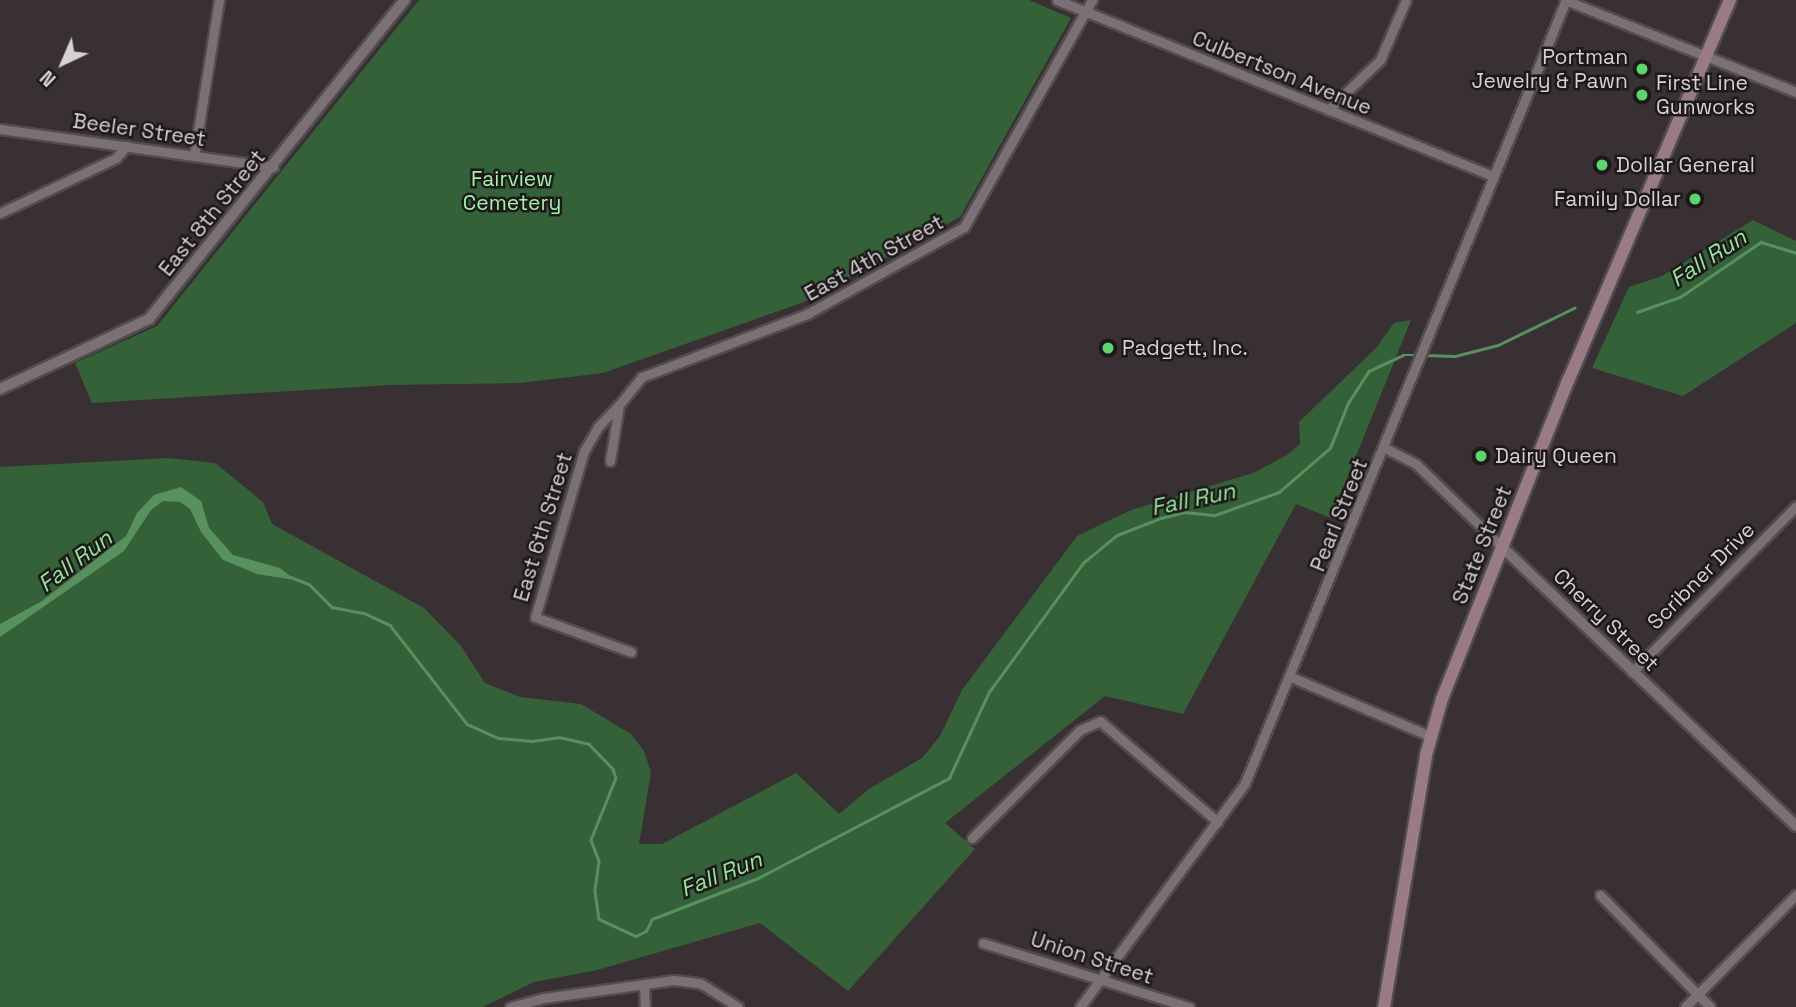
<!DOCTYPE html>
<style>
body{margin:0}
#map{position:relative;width:1796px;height:1007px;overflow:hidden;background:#383033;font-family:"Space Grotesk",sans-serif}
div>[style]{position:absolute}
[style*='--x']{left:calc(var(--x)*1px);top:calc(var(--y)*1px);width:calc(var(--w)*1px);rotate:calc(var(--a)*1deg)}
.green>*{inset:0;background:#346138}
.water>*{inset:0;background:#58915d}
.stream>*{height:2.5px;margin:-1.25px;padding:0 1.25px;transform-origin:1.25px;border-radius:1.25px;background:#58915d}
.roads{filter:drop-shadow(2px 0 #524c4e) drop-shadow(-2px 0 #524c4e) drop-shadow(0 2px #524c4e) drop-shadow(0 -2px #524c4e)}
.minor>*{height:9px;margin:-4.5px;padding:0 4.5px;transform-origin:4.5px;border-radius:4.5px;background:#7b7175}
.tertiary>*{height:10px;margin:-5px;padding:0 5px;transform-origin:5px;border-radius:5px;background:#7b7175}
.secondary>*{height:12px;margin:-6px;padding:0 6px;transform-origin:6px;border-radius:6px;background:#997a87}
.dots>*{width:19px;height:19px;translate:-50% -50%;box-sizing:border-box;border:4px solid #1d191a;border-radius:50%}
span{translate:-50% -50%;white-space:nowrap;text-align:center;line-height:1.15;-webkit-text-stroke:5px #1d191a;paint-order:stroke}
.poi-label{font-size:21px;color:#d6d1d2}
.right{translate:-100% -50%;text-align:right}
.left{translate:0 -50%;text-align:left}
.street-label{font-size:21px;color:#d6d1d2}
.park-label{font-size:21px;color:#a1f1a6}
.water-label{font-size:23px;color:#95e59b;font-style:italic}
.north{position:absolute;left:28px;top:28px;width:70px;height:70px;-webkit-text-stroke:5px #1d191a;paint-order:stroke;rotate:224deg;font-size:19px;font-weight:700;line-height:28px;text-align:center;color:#d6d1d2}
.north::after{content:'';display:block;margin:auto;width:24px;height:32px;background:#d6d1d2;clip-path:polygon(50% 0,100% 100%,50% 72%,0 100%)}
</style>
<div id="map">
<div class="green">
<i style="clip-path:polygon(419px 0,1029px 0,1071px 18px,960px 217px,804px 302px,603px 373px,520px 383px,389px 385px,92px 403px,75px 363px,157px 326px)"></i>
<i style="clip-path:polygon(1753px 220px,1796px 241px,1796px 323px,1683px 396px,1592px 368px,1629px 287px,1662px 276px)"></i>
<i style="clip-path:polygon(1411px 320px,1331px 518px,1296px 504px,1183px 714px,1105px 696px,945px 823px,975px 849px,848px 991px,760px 923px,597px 970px,534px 982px,483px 1007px,0 1007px,0 467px,168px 458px,215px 463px,263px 502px,272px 524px,424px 608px,461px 646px,485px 683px,520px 697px,581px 704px,631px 734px,644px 751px,651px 772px,639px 844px,662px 844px,796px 773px,839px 814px,869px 789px,922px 758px,940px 736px,962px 690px,1077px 536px,1131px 510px,1253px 473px,1287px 455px,1300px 444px,1299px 422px,1376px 348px,1394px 323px)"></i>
</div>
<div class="water">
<i style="clip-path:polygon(181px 487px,201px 501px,209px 528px,233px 555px,280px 568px,295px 580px,257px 574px,223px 560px,201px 532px,190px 509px,180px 502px,163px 501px,151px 510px,124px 551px,0 637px,0 624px,42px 601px,126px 536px,137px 513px,154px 495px)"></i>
</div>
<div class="stream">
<i style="--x:1637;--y:312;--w:46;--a:-19.2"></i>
<i style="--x:1680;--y:297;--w:98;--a:-34.2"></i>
<i style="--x:1761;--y:242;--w:37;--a:17"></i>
<i style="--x:1424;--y:355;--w:31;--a:2"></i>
<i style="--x:1455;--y:356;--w:44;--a:-14.3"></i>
<i style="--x:1498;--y:345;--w:85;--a:-26"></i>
<i style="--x:288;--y:576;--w:22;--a:21"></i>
<i style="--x:309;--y:584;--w:33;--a:45"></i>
<i style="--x:332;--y:607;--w:33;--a:11"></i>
<i style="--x:364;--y:613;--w:29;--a:25"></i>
<i style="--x:390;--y:625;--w:125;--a:52.1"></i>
<i style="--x:467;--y:724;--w:34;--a:24"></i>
<i style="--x:498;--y:738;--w:34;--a:5"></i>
<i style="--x:532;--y:741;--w:27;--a:-8"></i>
<i style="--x:559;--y:737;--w:31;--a:13"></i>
<i style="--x:589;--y:744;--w:35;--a:46"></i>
<i style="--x:613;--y:769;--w:9;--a:72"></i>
<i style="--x:616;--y:778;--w:67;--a:112"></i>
<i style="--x:591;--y:840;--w:22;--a:69"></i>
<i style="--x:599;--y:861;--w:30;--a:98"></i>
<i style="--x:595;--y:891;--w:28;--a:82"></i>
<i style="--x:599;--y:919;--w:41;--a:24.7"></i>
<i style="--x:636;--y:936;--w:11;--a:-27"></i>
<i style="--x:646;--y:931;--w:13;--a:-63"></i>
<i style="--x:652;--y:919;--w:114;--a:-21.1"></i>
<i style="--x:758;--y:878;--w:216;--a:-27.6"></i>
<i style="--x:949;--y:778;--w:95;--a:-65.1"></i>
<i style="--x:989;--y:692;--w:160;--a:-53.9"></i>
<i style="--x:1083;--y:563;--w:44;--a:-39.5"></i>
<i style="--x:1117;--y:535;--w:47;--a:-21.1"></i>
<i style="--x:1161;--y:518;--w:25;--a:-14"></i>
<i style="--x:1185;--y:512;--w:30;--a:6"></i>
<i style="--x:1215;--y:515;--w:68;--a:-19.8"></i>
<i style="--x:1279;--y:492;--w:67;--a:-40.8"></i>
<i style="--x:1330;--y:448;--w:48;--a:-68.2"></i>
<i style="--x:1348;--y:403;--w:38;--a:-57"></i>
<i style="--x:1369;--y:371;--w:38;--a:-25"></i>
<i style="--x:1403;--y:355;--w:14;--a:0"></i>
</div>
<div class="roads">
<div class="minor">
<i style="--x:1057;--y:0;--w:471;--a:22"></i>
<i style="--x:1565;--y:0;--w:249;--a:21.7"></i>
<i style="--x:1328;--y:110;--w:72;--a:-43.9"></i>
<i style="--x:1380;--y:60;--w:65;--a:-66.6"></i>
<i style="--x:0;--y:129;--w:276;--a:7.9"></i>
<i style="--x:194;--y:156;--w:158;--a:-80.9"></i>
<i style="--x:0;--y:213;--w:128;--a:-25.4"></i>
<i style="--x:116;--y:158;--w:16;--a:-50"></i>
<i style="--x:618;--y:406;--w:29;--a:134"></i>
<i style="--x:598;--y:427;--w:28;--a:120"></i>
<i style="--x:584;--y:451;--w:173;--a:106.4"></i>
<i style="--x:535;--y:617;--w:102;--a:20"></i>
<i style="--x:1385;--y:448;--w:35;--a:27"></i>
<i style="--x:1416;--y:464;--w:120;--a:44"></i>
<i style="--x:610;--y:461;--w:57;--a:-80.9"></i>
<i style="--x:619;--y:405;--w:36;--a:-51"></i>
<i style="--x:642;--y:377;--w:177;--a:-20.9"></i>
<i style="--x:807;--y:314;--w:179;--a:-29"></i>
<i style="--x:964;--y:227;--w:261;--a:-60.6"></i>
<i style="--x:1632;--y:672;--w:233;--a:-45.3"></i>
<i style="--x:1291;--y:677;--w:151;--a:23"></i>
<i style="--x:972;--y:838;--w:153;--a:-45"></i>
<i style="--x:1080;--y:730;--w:22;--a:-24"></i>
<i style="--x:1100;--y:721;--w:155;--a:40.6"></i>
<i style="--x:1600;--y:895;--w:157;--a:45.5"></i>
<i style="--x:983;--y:943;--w:216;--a:17.3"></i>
<i style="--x:644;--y:984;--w:23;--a:88"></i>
<i style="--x:510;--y:1007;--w:35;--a:-15"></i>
<i style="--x:544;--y:998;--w:131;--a:-7.9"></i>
<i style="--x:674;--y:980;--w:26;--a:7"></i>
<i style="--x:700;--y:983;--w:45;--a:32.3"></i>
<i style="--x:1080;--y:1007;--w:278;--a:-53.6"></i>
<i style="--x:1245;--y:783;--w:846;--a:-67.71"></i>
<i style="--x:1685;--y:1007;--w:158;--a:-45.3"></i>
</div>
<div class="tertiary">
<i style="--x:0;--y:389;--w:165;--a:-25.2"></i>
<i style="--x:149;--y:319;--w:409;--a:-51.3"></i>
<i style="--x:1502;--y:547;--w:405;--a:43.5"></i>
</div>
<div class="secondary">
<i style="--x:1384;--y:1007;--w:255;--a:-80.5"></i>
<i style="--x:1426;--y:755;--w:58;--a:-74.1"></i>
<i style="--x:1442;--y:699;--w:344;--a:-68.4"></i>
<i style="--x:1569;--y:379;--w:412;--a:-67"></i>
</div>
</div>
<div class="dots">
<i style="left:1642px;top:69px;background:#5dd56c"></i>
<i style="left:1642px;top:95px;background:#5dd56c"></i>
<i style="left:1602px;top:165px;background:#5dd56c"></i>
<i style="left:1695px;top:199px;background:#5dd56c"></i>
<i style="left:1108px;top:348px;background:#5dd56c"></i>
<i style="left:1481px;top:456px;background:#5dd56c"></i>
</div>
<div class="poi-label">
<span class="right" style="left:1628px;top:69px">Portman<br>Jewelry &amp; Pawn</span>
<span class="left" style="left:1656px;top:95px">First Line<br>Gunworks</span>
<span class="left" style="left:1616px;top:165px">Dollar General</span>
<span class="right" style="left:1681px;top:199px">Family Dollar</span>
<span class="left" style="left:1122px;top:348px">Padgett, Inc.</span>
<span class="left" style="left:1495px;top:456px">Dairy Queen</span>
</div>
<div class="street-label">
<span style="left:1282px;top:73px;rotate:22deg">Culbertson Avenue</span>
<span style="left:139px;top:130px;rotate:8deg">Beeler Street</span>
<span style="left:212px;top:213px;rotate:-51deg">East 8th Street</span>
<span style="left:874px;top:258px;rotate:-29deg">East 4th Street</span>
<span style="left:1339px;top:515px;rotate:-68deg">Pearl Street</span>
<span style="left:543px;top:527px;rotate:-73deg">East 6th Street</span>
<span style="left:1482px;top:545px;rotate:-68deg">State Street</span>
<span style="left:1701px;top:576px;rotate:-45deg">Scribner Drive</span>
<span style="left:1606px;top:620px;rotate:44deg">Cherry Street</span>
<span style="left:1092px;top:958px;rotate:18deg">Union Street</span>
</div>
<div class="park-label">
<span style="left:512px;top:191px">Fairview<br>Cemetery</span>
</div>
<div class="water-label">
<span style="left:1708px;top:258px;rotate:-33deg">Fall Run</span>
<span style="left:1193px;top:499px;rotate:-12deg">Fall Run</span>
<span style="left:75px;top:561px;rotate:-37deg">Fall Run</span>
<span style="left:721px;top:874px;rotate:-22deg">Fall Run</span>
</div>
<div class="north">N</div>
</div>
